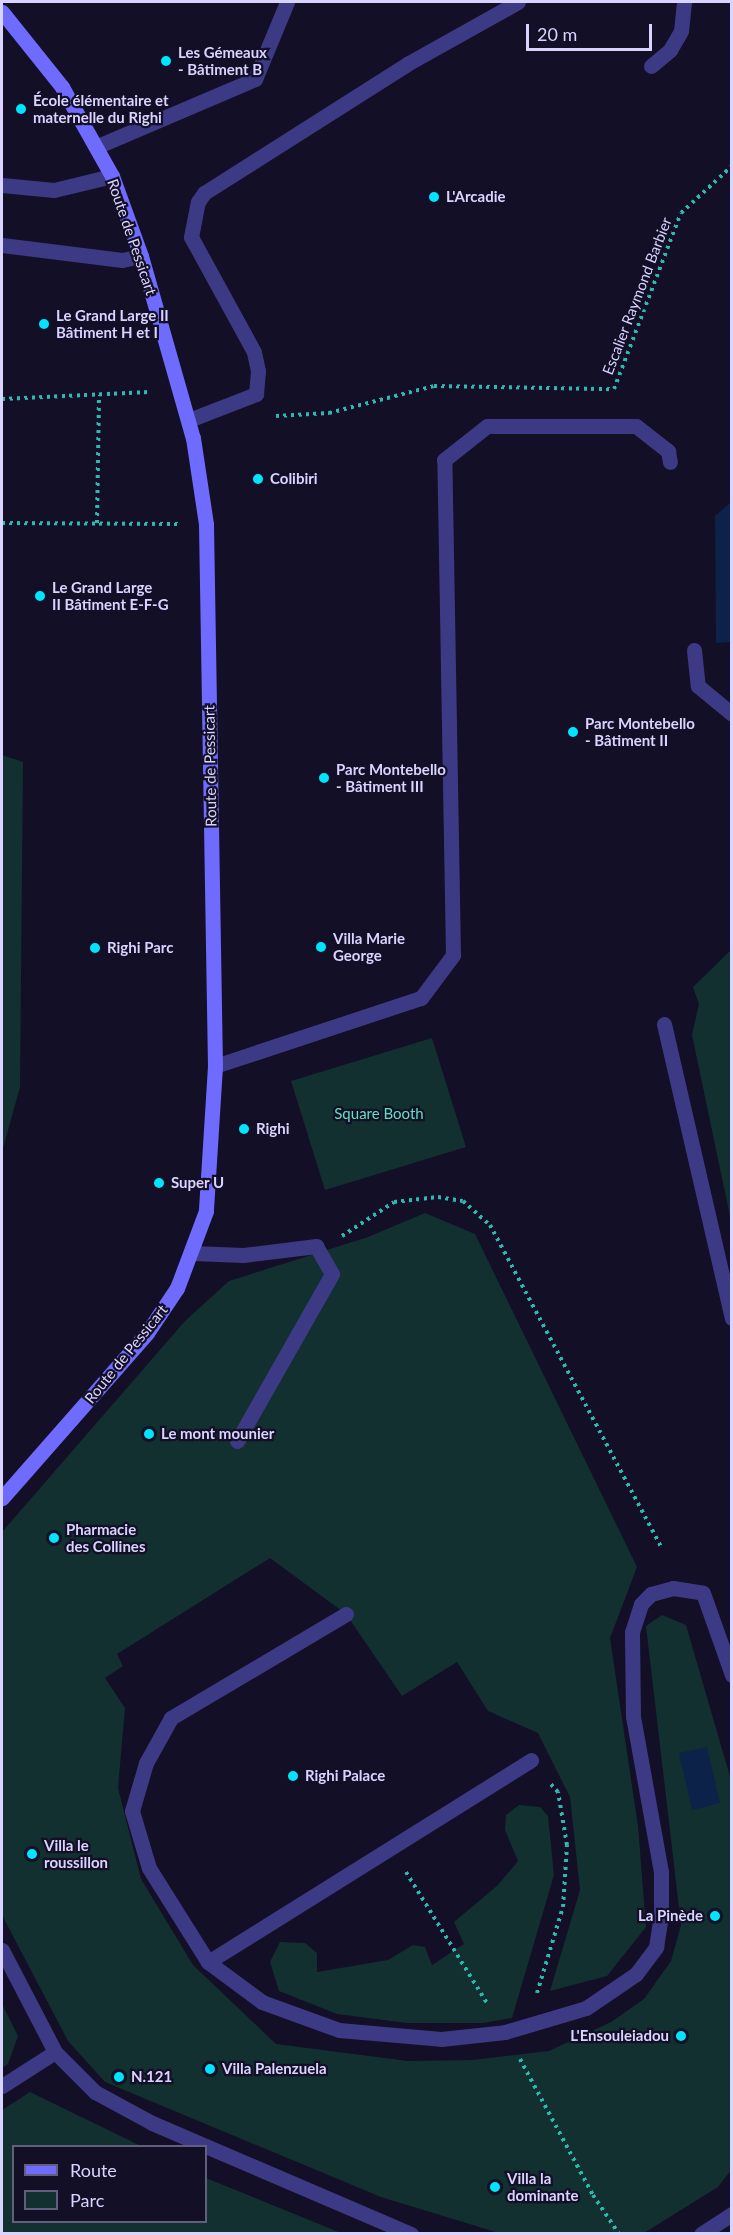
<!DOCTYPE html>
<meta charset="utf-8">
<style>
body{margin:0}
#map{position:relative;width:733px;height:2235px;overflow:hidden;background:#130f26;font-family:Lato,sans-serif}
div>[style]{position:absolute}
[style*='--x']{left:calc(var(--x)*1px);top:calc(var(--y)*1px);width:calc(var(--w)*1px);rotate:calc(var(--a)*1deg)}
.green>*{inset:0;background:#12302f}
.water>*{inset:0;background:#0c2248}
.path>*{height:4px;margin-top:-2px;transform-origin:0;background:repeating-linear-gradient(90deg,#2fb8b0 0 3px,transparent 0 7.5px)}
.lane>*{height:15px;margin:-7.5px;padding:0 7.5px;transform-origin:7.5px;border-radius:7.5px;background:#3d3a85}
.street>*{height:15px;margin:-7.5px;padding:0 7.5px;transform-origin:7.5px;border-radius:7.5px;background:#3d3a85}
.secondary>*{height:15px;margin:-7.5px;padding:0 7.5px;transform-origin:7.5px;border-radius:7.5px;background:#6f6bff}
.dots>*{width:16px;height:16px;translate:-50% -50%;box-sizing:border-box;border:3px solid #130f26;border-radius:50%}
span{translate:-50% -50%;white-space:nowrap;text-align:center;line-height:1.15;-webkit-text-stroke:4.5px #130f26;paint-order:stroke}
.poi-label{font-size:15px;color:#d9d4ff;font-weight:700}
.left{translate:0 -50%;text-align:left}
.right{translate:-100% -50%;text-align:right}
.street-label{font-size:15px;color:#d9d4ff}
.park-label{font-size:15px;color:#5fe0c0}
.frame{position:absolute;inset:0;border:3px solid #d9d4ff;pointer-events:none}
.legend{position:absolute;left:12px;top:2145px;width:195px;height:78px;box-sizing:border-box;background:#130f26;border:2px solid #625e7d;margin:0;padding:8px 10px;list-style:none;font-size:18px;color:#d9d4ff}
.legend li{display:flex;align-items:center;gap:12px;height:30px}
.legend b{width:30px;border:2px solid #625e7d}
.scale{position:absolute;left:526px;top:24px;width:126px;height:27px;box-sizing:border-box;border:3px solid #d9d4ff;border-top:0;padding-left:8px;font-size:18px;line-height:21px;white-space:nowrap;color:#d9d4ff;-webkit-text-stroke:4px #130f26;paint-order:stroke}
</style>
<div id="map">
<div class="green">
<i style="clip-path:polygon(2px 755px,23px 762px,20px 1087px,2px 1152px)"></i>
<i style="clip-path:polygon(731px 950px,731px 1221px,692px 1035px,699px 1004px,693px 987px)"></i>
<i style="clip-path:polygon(432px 1038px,466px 1147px,325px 1190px,291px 1081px)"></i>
<i style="clip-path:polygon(425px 1213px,475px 1234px,637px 1567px,610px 1638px,638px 1826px,646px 1927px,607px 1976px,550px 1991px,580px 1890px,570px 1797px,538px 1733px,488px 1711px,457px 1662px,402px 1696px,346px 1614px,270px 1558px,117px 1654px,123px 1666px,105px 1678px,125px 1708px,118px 1788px,141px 1879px,193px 1965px,276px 2044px,408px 2061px,473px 2060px,549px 2051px,611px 2022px,644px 1999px,671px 1961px,681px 1925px,646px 1626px,662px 1615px,686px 1625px,731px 1780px,731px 2170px,718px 2187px,644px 2233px,499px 2233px,381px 2197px,105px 2082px,68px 2041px,2px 1915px,2px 1532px,185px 1321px,229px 1281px,368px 1237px)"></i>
<i style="clip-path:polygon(519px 1805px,540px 1807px,548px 1816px,554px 1875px,512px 2018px,483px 2023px,407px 2023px,337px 2014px,279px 1991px,270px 1962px,280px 1942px,305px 1943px,317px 1953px,317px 1972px,388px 1960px,413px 1945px,425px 1947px,432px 1965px,464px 1944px,454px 1922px,498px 1885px,518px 1861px,505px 1830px,506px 1815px)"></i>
<i style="clip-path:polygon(2px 2004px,18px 2036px,8px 2064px,2px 2068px)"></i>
<i style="clip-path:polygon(30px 2092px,141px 2146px,14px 2146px,14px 2222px,206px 2222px,206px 2178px,341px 2233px,2px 2233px,2px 2110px)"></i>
</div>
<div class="water">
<i style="clip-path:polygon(731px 502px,731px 642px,716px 643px,715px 516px)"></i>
<i style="clip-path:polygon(707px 1747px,720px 1803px,692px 1810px,679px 1753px)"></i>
</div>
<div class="path">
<i style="--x:2;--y:399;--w:147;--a:-2.7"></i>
<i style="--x:276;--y:416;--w:53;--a:-3.2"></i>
<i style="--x:329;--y:413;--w:108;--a:-14.4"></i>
<i style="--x:434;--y:386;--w:180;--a:1"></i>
<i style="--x:614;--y:389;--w:188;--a:-69.2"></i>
<i style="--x:681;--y:213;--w:69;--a:-42.7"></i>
<i style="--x:2;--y:523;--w:176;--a:0.3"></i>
<i style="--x:97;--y:523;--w:128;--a:-89.1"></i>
<i style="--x:342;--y:1236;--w:62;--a:-33.2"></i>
<i style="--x:394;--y:1202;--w:44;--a:-6.5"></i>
<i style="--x:438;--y:1197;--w:25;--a:9"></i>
<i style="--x:463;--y:1201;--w:36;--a:42"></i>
<i style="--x:490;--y:1225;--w:366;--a:62"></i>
<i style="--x:406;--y:1872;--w:154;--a:58.3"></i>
<i style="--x:537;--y:1993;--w:90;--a:-73.2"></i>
<i style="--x:563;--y:1907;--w:62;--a:-86.3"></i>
<i style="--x:567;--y:1845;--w:54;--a:-99.6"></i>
<i style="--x:558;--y:1792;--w:12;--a:-132"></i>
<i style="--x:520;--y:2059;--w:154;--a:61.8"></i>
<i style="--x:593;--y:2195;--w:47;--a:56.3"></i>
</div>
<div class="lane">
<i style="--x:651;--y:66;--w:25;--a:-40"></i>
<i style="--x:670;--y:50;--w:22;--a:-60"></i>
<i style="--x:681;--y:31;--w:29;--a:-84"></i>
<i style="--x:98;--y:146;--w:171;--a:-23.1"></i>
<i style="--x:255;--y:79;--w:83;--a:-67.4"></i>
<i style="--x:2;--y:185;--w:52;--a:5.5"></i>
<i style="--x:54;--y:190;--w:60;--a:-13.6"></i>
<i style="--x:2;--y:245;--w:121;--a:7.1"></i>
<i style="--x:122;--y:260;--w:19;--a:-12"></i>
<i style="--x:189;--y:420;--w:72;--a:-21.2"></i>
<i style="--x:256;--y:394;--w:23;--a:-85"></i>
<i style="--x:258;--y:371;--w:19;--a:-102"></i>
<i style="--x:254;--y:352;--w:131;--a:-118.7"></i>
<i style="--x:191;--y:237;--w:36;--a:-79"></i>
<i style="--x:198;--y:202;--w:11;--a:-56"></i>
<i style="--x:204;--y:193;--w:241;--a:-32.4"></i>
<i style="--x:407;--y:64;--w:127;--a:-29.2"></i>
<i style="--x:694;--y:650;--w:36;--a:84"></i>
<i style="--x:698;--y:686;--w:44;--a:39.5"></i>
<i style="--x:664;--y:1024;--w:302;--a:77"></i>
<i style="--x:215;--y:1066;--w:217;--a:-18.3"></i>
<i style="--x:421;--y:998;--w:54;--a:-53.3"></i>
<i style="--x:453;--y:955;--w:495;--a:-91"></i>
<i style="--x:444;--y:460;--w:55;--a:-38.3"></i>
<i style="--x:487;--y:426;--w:149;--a:0"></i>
<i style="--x:636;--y:426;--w:41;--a:38"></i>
<i style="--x:668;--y:451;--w:11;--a:80"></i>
<i style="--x:346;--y:1614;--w:204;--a:149.3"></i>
<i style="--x:171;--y:1718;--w:51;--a:119.1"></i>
<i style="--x:146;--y:1763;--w:50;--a:106.3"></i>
<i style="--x:132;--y:1811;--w:59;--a:73.4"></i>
<i style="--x:149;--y:1868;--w:111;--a:57.9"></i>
<i style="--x:208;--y:1962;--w:67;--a:36.5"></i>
<i style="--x:262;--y:2002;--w:82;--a:20"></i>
<i style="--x:339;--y:2030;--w:102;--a:5"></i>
<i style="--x:441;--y:2039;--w:64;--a:-6.2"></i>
<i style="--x:505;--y:2032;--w:84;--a:-16.5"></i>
<i style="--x:586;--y:2008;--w:60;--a:-34.2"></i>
<i style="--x:636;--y:1974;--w:34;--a:-53"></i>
<i style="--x:656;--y:1947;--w:30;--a:-81"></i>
<i style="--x:661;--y:1917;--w:45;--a:-90"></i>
<i style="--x:661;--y:1872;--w:158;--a:-100.2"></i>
<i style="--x:633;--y:1716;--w:84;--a:-90.7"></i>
<i style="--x:632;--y:1632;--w:29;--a:-72"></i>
<i style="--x:641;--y:1604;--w:14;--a:-45"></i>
<i style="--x:651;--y:1594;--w:23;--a:-15"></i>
<i style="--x:673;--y:1588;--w:30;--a:9"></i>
<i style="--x:703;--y:1593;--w:87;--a:70.5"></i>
<i style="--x:208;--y:1962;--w:381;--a:-32"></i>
</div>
<div class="street">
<i style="--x:193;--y:1253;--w:50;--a:2.3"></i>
<i style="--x:243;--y:1255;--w:74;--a:-7"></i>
<i style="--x:316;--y:1246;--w:32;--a:60"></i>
<i style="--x:332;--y:1274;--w:192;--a:119.6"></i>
<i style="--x:2;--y:1950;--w:115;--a:62.5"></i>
<i style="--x:55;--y:2052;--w:57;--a:45"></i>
<i style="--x:95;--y:2092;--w:65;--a:28.5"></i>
<i style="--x:152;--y:2123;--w:282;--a:23.2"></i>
<i style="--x:2;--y:2086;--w:63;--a:-32.7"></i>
<i style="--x:701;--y:2234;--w:37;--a:-33"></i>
</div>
<div class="secondary">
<i style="--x:2;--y:12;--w:96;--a:51.3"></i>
<i style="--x:62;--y:87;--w:102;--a:60.7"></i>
<i style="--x:112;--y:176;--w:85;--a:70.1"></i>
<i style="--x:141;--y:256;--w:189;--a:74.1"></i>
<i style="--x:193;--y:438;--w:87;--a:81.4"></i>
<i style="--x:206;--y:524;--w:542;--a:89.05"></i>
<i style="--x:215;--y:1066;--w:145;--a:93.6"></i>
<i style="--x:206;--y:1211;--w:82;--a:110.6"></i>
<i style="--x:177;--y:1288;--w:54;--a:123.7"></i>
<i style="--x:147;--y:1333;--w:220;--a:131.3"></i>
</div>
<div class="dots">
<i style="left:166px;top:61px;background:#00e5ff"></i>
<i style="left:21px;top:109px;background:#00e5ff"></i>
<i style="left:434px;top:197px;background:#00e5ff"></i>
<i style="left:44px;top:324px;background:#00e5ff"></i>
<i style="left:258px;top:479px;background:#00e5ff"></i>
<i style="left:40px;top:596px;background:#00e5ff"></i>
<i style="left:573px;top:732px;background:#00e5ff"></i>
<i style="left:324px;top:778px;background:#00e5ff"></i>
<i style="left:321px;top:947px;background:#00e5ff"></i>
<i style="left:95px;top:948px;background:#00e5ff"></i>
<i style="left:244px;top:1129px;background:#00e5ff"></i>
<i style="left:159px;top:1183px;background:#00e5ff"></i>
<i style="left:149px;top:1434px;background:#00e5ff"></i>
<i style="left:54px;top:1538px;background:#00e5ff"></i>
<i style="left:293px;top:1776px;background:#00e5ff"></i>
<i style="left:32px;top:1854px;background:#00e5ff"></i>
<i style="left:715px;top:1916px;background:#00e5ff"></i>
<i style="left:681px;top:2036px;background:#00e5ff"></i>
<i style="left:210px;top:2069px;background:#00e5ff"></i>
<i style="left:119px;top:2077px;background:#00e5ff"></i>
<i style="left:495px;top:2187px;background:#00e5ff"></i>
</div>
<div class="poi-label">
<span class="left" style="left:178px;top:61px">Les Gémeaux<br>- Bâtiment B</span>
<span class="left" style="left:33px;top:109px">École élémentaire et<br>maternelle du Righi</span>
<span class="left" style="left:446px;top:197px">L'Arcadie</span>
<span class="left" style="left:56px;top:324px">Le Grand Large II<br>Bâtiment H et I</span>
<span class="left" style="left:270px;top:479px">Colibiri</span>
<span class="left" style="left:52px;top:596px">Le Grand Large<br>II Bâtiment E-F-G</span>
<span class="left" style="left:585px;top:732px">Parc Montebello<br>- Bâtiment II</span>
<span class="left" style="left:336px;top:778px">Parc Montebello<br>- Bâtiment III</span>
<span class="left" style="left:333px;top:947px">Villa Marie<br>George</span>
<span class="left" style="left:107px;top:948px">Righi Parc</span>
<span class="left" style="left:256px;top:1129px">Righi</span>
<span class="left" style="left:171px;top:1183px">Super U</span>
<span class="left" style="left:161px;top:1434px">Le mont mounier</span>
<span class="left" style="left:66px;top:1538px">Pharmacie<br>des Collines</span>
<span class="left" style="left:305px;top:1776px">Righi Palace</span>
<span class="left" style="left:44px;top:1854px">Villa le<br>roussillon</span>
<span class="right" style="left:703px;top:1916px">La Pinède</span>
<span class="right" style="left:669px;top:2036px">L'Ensouleiadou</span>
<span class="left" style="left:222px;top:2069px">Villa Palenzuela</span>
<span class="left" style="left:131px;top:2077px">N.121</span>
<span class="left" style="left:507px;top:2187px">Villa la<br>dominante</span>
</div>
<div class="street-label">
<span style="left:132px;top:237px;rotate:71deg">Route de Pessicart</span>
<span style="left:637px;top:296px;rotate:-69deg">Escalier Raymond Barbier</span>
<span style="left:210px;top:766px;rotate:-91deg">Route de Pessicart</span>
<span style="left:126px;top:1354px;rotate:-51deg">Route de Pessicart</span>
</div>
<div class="park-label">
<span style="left:379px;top:1114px">Square Booth</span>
</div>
<div class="frame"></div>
<ul class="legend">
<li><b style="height:8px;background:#6f6bff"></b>Route</li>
<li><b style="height:16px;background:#12302f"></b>Parc</li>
</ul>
<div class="scale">20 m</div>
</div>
